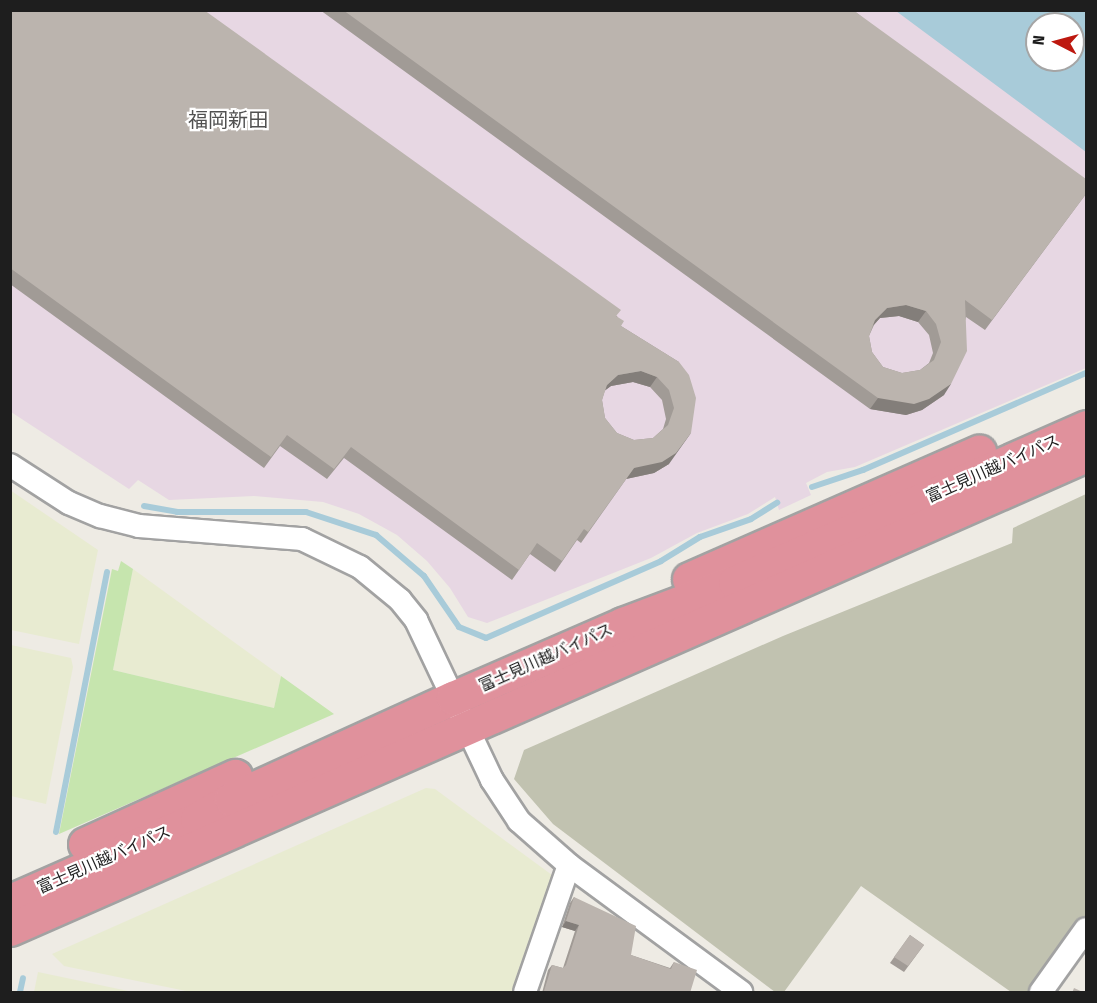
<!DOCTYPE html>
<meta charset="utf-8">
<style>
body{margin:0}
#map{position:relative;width:1097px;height:1003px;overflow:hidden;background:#eeebe4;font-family:"Fira Sans Condensed","Noto Sans JP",sans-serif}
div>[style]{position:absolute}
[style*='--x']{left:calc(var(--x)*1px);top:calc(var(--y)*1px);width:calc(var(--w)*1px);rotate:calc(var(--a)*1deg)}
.industrial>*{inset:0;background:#e7d7e3}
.construction>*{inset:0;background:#c1c2b0}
.farmland>*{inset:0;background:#e8ebd1}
.grass>*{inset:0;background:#c6e5ae}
.water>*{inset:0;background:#a8cbd9}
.stream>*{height:6px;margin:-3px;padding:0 3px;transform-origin:3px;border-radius:3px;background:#a8cbd9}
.roads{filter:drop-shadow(2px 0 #a2a2a2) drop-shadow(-2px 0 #a2a2a2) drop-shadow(0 2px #a2a2a2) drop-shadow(0 -2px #a2a2a2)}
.minor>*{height:22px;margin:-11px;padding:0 11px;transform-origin:11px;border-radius:11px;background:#fff}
.highway>*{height:33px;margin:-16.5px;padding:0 16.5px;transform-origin:16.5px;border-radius:16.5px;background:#e0919c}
.wall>*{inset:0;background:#a19b96}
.shaded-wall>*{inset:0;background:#837e7a}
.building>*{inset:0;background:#bbb4ae}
span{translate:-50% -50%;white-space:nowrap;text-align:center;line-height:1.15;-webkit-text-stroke:4.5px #fff;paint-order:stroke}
.street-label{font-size:16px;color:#1e1e1e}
.quarter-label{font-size:20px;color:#515151}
.frame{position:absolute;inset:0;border:12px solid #1e1e1e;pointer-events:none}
.north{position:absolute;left:1025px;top:12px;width:60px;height:60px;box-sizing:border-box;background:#fff;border:2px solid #a5a5a5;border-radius:50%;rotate:276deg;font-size:16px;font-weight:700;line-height:24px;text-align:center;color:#1e1e1e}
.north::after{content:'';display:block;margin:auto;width:21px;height:27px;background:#bd180f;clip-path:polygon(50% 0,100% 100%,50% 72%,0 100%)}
</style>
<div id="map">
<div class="industrial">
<i style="clip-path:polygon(evenodd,10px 11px,1086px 11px,1086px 368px,855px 467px,827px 472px,806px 483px,811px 495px,779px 510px,775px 497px,748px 514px,697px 533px,651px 558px,487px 623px,468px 617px,450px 588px,427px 561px,397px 535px,359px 514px,323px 502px,254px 496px,169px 500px,138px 480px,129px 489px,11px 412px,10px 11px,1037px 24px,1073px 24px,1073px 60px,1037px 60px,1037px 24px)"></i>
</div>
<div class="construction">
<i style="clip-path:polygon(1086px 494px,1086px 916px,1027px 992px,1011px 992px,861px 886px,784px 992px,775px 992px,553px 824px,514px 779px,524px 750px,783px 636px,1012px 543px,1013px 528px)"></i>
</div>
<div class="farmland">
<i style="clip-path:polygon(10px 490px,98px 550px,79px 644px,11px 630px)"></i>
<i style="clip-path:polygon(133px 569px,281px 676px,274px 708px,113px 670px)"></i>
<i style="clip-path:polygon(11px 645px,71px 658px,73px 667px,46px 804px,11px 796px)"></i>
<i style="clip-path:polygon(426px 788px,435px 789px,552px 875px,517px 992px,191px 992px,64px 966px,52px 954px)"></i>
<i style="clip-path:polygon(38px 972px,133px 992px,34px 992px)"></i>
</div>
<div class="grass">
<i style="clip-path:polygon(121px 561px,133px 569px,113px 670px,274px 708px,281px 676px,334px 714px,59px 834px,112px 569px,118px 571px)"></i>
</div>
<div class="water">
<i style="clip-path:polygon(evenodd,896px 11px,1086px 11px,1086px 152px,896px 11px,1037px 24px,1073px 24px,1073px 60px,1037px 60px,1037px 24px)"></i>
</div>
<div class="stream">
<i style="--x:812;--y:487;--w:54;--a:-18.4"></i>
<i style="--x:863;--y:470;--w:243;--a:-23.5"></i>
<i style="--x:144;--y:506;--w:34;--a:10"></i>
<i style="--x:177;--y:512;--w:129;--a:0"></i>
<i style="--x:306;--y:512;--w:74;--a:18.2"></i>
<i style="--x:376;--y:535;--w:63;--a:40.5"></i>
<i style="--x:424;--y:576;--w:62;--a:55.5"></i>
<i style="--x:459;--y:627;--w:29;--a:22"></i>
<i style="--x:486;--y:638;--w:191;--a:-23.7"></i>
<i style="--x:661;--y:561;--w:46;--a:-31.6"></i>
<i style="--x:700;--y:537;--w:54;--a:-19.4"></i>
<i style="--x:751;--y:519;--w:31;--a:-32"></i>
<i style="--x:56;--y:832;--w:265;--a:-78.9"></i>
<i style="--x:20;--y:992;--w:14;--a:-78"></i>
</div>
<div class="roads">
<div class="minor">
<i style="--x:10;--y:465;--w:70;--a:32.8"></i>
<i style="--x:69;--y:503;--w:34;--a:23"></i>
<i style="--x:100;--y:516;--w:40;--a:14.4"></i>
<i style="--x:139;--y:526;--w:164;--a:4.6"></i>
<i style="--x:302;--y:539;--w:64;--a:25.8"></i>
<i style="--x:360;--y:567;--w:52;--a:39.5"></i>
<i style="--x:400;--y:600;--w:26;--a:51"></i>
<i style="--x:416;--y:620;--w:177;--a:64.6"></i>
<i style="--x:492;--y:780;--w:49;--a:56.6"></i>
<i style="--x:519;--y:821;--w:67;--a:41.3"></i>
<i style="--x:569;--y:865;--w:214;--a:36.4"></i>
<i style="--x:525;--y:992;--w:134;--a:-70.9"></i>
<i style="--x:1041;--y:992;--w:77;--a:-54.5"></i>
</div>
<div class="highway">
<i style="--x:689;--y:579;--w:317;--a:-23.7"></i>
<i style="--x:85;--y:844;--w:165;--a:-24.4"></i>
<i style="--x:10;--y:901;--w:204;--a:-23.7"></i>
<i style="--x:197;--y:819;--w:39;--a:-30"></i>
<i style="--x:231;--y:799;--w:244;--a:-24.5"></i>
<i style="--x:453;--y:698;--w:185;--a:-23.5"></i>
<i style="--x:623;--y:624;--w:120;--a:-20.6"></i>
<i style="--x:735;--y:582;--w:384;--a:-23.8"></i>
<i style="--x:10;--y:929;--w:1176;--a:-23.77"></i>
</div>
</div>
<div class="wall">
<i style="clip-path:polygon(evenodd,10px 10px,617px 316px,621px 326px,679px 362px,669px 464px,654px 473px,626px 479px,581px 543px,577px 540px,555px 572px,530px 554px,512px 580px,344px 458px,327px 479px,280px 446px,264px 468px,10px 284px,10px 10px,633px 382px,650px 387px,662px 400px,666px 419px,663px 429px,653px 438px,634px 440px,617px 433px,605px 418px,602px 400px,605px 390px,611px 386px,633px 382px)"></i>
<i style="clip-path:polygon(evenodd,320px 10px,853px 10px,1086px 194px,985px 330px,966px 317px,944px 395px,922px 410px,906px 415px,870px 409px,320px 10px,899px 316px,918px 322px,929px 335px,933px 353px,929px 363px,920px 370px,902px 373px,883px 367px,872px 352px,869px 336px,874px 325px,880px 318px,899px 316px)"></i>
<i style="clip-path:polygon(574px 897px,631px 955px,670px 968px,674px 962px,690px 993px,542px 993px,548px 970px,552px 965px,563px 968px,575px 931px,562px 927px,570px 903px)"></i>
<i style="clip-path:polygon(910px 935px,924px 945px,904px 972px,890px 963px)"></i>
</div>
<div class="shaded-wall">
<i style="clip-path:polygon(906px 305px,926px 311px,918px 322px,899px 316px,880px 318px,868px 331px,875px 320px,887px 308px)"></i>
<i style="clip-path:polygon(641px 371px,657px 377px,650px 387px,633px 382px,611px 386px,599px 395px,607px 385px,618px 375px)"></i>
<i style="clip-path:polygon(951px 384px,944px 395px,922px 410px,906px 415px,870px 409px,878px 398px)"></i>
<i style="clip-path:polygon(691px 433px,669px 464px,654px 473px,626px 479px,581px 543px,634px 468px)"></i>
<i style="clip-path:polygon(566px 921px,579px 925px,575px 931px,562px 927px)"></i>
</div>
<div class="building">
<i style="clip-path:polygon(evenodd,10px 10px,204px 10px,621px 310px,616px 316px,624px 321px,621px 326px,679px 362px,689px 375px,696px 398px,691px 433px,676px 453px,662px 462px,634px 468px,588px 532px,584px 529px,562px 561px,537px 543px,519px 570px,351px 447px,334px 469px,287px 435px,271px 457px,10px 268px,10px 10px,641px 371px,657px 377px,669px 390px,674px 408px,668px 425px,653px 438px,634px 440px,617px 433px,605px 418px,602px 400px,607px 385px,618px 375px,641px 371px)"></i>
<i style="clip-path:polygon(evenodd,343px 10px,853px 10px,1086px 179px,1086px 194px,992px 320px,965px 300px,967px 351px,951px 384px,929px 399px,914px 404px,878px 398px,343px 10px,906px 305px,926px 311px,936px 324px,941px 342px,934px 360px,920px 370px,902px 373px,883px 367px,872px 352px,869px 336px,875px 320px,887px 308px,906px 305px)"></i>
<i style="clip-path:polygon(574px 897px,636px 926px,631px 955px,671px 969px,674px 962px,697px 970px,690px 993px,549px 993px,544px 991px,552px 965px,563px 968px,566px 965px,579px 925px,566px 921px)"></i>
<i style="clip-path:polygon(910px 935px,924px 945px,908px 966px,894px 957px)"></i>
<i style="clip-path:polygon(1074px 988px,1085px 993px,1072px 993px)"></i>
</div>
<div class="street-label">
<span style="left:993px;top:469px;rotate:-24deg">富士見川越バイパス</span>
<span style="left:546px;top:658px;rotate:-24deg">富士見川越バイパス</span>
<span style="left:104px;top:860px;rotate:-24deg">富士見川越バイパス</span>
</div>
<div class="quarter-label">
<span style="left:228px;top:120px">福岡新田</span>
</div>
<div class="frame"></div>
<div class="north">N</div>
</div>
